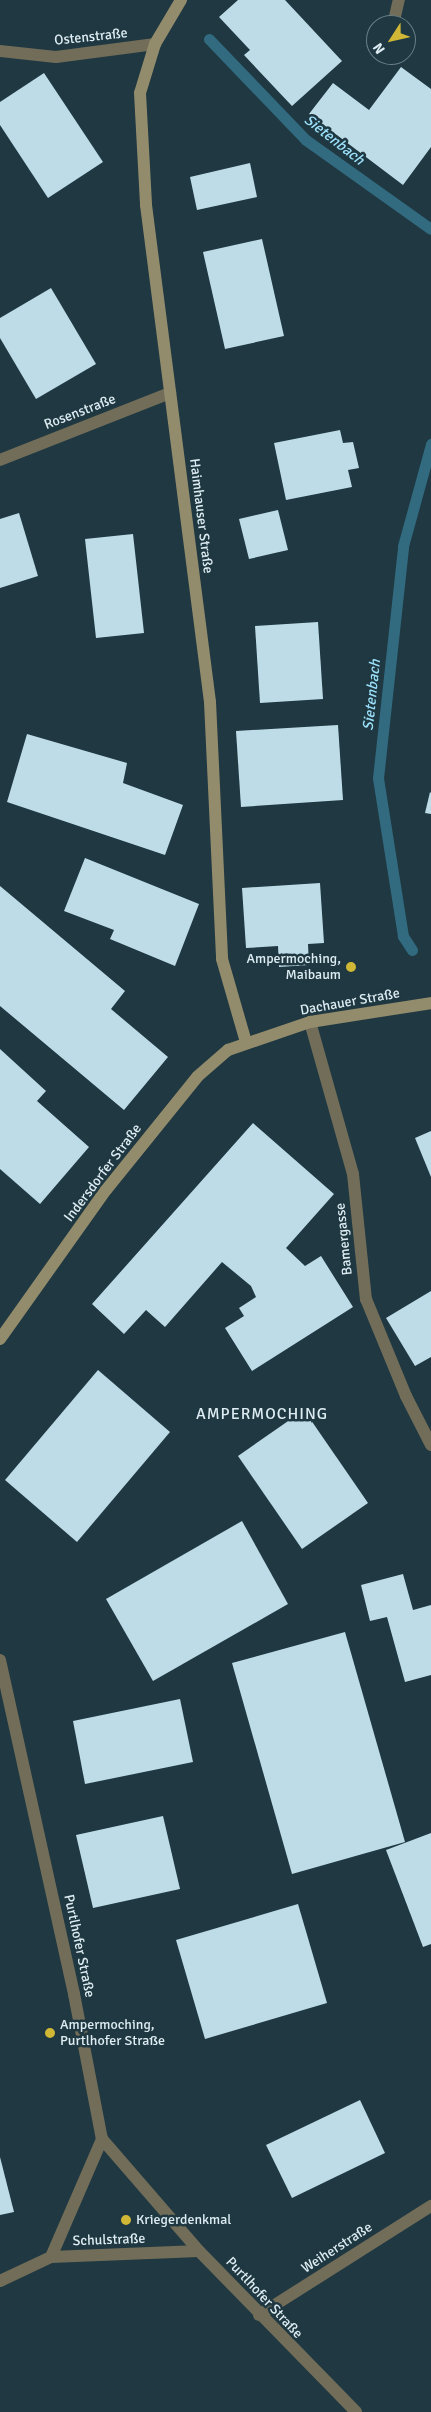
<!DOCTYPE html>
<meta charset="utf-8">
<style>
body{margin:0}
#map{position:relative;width:431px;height:2412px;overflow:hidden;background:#1f3841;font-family:Signika,sans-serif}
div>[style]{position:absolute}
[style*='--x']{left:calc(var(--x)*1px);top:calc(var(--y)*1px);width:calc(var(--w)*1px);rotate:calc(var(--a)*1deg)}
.stream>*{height:11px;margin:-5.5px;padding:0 5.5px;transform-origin:5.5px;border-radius:5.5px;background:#326b80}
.building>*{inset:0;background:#bedce8}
.lane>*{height:12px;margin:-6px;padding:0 6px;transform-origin:6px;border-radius:6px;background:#716d59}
.street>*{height:12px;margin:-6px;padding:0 6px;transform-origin:6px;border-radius:6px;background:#716d59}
.secondary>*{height:12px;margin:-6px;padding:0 6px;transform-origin:6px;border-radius:6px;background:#938c6c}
.dots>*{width:14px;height:14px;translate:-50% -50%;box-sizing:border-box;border:2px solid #1f3841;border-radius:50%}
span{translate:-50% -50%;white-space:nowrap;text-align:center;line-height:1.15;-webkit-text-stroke:5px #1f3841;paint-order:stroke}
.street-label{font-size:14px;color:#deedf3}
.poi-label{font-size:14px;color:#deedf3}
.right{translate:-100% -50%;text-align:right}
.left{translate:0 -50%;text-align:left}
.water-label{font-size:15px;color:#9bdffa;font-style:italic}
.quarter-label{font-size:16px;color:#deedf3;letter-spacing:1px}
.north{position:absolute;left:366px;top:15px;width:50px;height:50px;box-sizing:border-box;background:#1f3841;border:1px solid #6b8088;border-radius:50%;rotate:235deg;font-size:14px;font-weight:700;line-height:20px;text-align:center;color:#deedf3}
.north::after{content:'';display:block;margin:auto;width:18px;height:22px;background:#d1b736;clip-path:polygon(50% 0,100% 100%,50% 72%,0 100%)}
</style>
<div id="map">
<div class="stream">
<i style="--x:209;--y:39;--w:140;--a:46.2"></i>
<i style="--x:306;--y:140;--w:153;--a:35.5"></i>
<i style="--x:412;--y:950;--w:17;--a:-123"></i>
<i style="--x:403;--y:936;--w:160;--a:-99"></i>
<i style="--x:378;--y:778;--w:233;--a:-83.8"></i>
<i style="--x:403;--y:546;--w:106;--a:-74.6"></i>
</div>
<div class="building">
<i style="clip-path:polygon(238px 0,285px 0,342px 61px,292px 106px,244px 55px,250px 50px,219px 17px)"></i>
<i style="clip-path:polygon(401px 67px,431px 89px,431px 147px,403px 185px,309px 114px,333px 83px,369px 110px)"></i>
<i style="clip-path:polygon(44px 73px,103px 162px,48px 198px,0 125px,0 102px)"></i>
<i style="clip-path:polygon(250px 163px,257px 197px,197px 210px,190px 177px)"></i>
<i style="clip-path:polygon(262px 239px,284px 336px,225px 349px,203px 252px)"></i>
<i style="clip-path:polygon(51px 288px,96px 364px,36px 399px,0 338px,0 318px)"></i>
<i style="clip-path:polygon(340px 430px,343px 443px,353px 442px,359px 468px,348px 470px,352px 487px,286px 500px,274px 443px)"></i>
<i style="clip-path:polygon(278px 510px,288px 550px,249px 559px,239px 519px)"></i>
<i style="clip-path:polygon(19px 513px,38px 576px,0 588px,0 519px)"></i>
<i style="clip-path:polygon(133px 534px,144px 633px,96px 638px,85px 539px)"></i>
<i style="clip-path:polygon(318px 622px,323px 699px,260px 703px,255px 626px)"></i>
<i style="clip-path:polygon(338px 725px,343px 800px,241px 807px,236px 731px)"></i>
<i style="clip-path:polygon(27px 734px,127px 763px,123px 783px,183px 805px,165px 855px,7px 802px)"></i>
<i style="clip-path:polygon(430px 792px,431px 793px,431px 814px,425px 813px)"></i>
<i style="clip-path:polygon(85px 858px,199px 904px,175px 966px,110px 939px,114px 930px,64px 911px)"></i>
<i style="clip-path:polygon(320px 883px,324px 943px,308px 944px,309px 965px,279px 967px,278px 946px,246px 948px,242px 888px)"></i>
<i style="clip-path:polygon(0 886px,125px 991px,111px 1009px,168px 1057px,124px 1110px,0 1006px)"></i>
<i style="clip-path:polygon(0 1049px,46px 1091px,37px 1101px,89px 1147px,40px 1204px,0 1169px)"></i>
<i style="clip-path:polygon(253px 1123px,334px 1194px,286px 1248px,305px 1266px,321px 1256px,353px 1307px,252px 1371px,225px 1328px,244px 1316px,239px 1308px,256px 1297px,251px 1286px,222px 1262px,165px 1327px,146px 1310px,124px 1334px,92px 1304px)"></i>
<i style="clip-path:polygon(431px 1131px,431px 1177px,415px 1138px)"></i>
<i style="clip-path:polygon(431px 1291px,431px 1357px,415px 1366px,386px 1318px)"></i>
<i style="clip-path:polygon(98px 1370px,170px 1432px,77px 1542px,5px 1480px)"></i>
<i style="clip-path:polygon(304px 1410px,368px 1503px,302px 1549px,238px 1456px)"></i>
<i style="clip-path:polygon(242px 1521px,288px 1604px,153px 1681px,106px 1599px)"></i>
<i style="clip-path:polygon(403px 1574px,413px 1610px,431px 1605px,431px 1675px,405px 1682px,387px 1617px,370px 1621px,361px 1585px)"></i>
<i style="clip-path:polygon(345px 1632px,405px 1842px,292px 1874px,232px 1663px)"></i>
<i style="clip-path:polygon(180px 1699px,193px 1762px,85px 1784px,73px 1721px)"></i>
<i style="clip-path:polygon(163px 1816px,180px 1889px,93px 1908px,76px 1835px)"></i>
<i style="clip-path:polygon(431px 1833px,431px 1944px,423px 1947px,386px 1850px)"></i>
<i style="clip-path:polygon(298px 1904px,327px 2003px,205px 2039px,176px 1940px)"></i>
<i style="clip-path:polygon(360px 2100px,385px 2153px,292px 2198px,266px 2145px)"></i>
<i style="clip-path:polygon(0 2157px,14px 2212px,0 2215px)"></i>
</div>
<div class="lane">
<i style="--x:393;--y:25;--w:26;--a:-77"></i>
</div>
<div class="street">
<i style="--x:0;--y:51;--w:56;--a:6.1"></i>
<i style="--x:56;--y:57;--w:100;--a:-7.5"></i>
<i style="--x:0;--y:460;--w:183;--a:-21.5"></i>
<i style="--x:310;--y:1022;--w:158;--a:74.2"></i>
<i style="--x:353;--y:1174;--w:126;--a:84.1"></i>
<i style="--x:366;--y:1299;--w:105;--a:67.6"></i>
<i style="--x:406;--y:1396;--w:55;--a:63"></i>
<i style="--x:0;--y:1660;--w:342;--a:77.5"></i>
<i style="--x:74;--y:1994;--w:148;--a:79.1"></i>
<i style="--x:102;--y:2139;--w:148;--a:49.1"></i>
<i style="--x:199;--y:2251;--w:225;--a:45.7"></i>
<i style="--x:51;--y:2257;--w:129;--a:-66.6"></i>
<i style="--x:0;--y:2281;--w:56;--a:-25.2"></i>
<i style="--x:51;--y:2257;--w:148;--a:-2.3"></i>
<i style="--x:259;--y:2315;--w:204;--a:-32.4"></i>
</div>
<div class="secondary">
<i style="--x:181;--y:0;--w:51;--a:120.6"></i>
<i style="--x:155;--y:44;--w:51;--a:107"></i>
<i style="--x:140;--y:93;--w:112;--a:86.9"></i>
<i style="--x:146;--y:205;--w:501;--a:82.66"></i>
<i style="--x:210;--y:702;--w:257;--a:87.3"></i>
<i style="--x:222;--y:959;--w:86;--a:73.9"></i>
<i style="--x:0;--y:1339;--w:183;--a:-54.6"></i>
<i style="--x:106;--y:1190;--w:146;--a:-51.1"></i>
<i style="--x:198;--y:1076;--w:40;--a:-41"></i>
<i style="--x:228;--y:1050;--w:87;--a:-18.9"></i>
<i style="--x:310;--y:1022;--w:122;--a:-8.9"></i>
</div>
<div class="dots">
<i style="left:351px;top:967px;background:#d1b736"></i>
<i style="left:50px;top:2033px;background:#d1b736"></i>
<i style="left:126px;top:2220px;background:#d1b736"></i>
</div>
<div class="street-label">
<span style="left:91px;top:37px;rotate:-6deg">Ostenstraße</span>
<span style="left:80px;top:412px;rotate:-21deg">Rosenstraße</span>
<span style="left:201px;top:516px;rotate:83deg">Haimhauser Straße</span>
<span style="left:350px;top:1002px;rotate:-10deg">Dachauer Straße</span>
<span style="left:103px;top:1173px;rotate:-53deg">Indersdorfer Straße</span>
<span style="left:344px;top:1239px;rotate:-96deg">Bamergasse</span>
<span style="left:79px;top:1946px;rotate:78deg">Purtlhofer Straße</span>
<span style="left:109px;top:2240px;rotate:-2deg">Schulstraße</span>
<span style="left:337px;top:2248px;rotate:-33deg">Weiherstraße</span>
<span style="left:264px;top:2298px;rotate:47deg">Purtlhofer Straße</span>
</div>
<div class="poi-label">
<span class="right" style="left:341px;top:967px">Ampermoching,<br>Maibaum</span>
<span class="left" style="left:60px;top:2033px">Ampermoching,<br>Purtlhofer Straße</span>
<span class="left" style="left:136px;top:2220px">Kriegerdenkmal</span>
</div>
<div class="water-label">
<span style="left:334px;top:140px;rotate:38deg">Sietenbach</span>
<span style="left:372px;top:695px;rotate:-84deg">Sietenbach</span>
</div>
<div class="quarter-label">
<span style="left:262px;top:1414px">AMPERMOCHING</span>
</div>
<div class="north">N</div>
</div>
